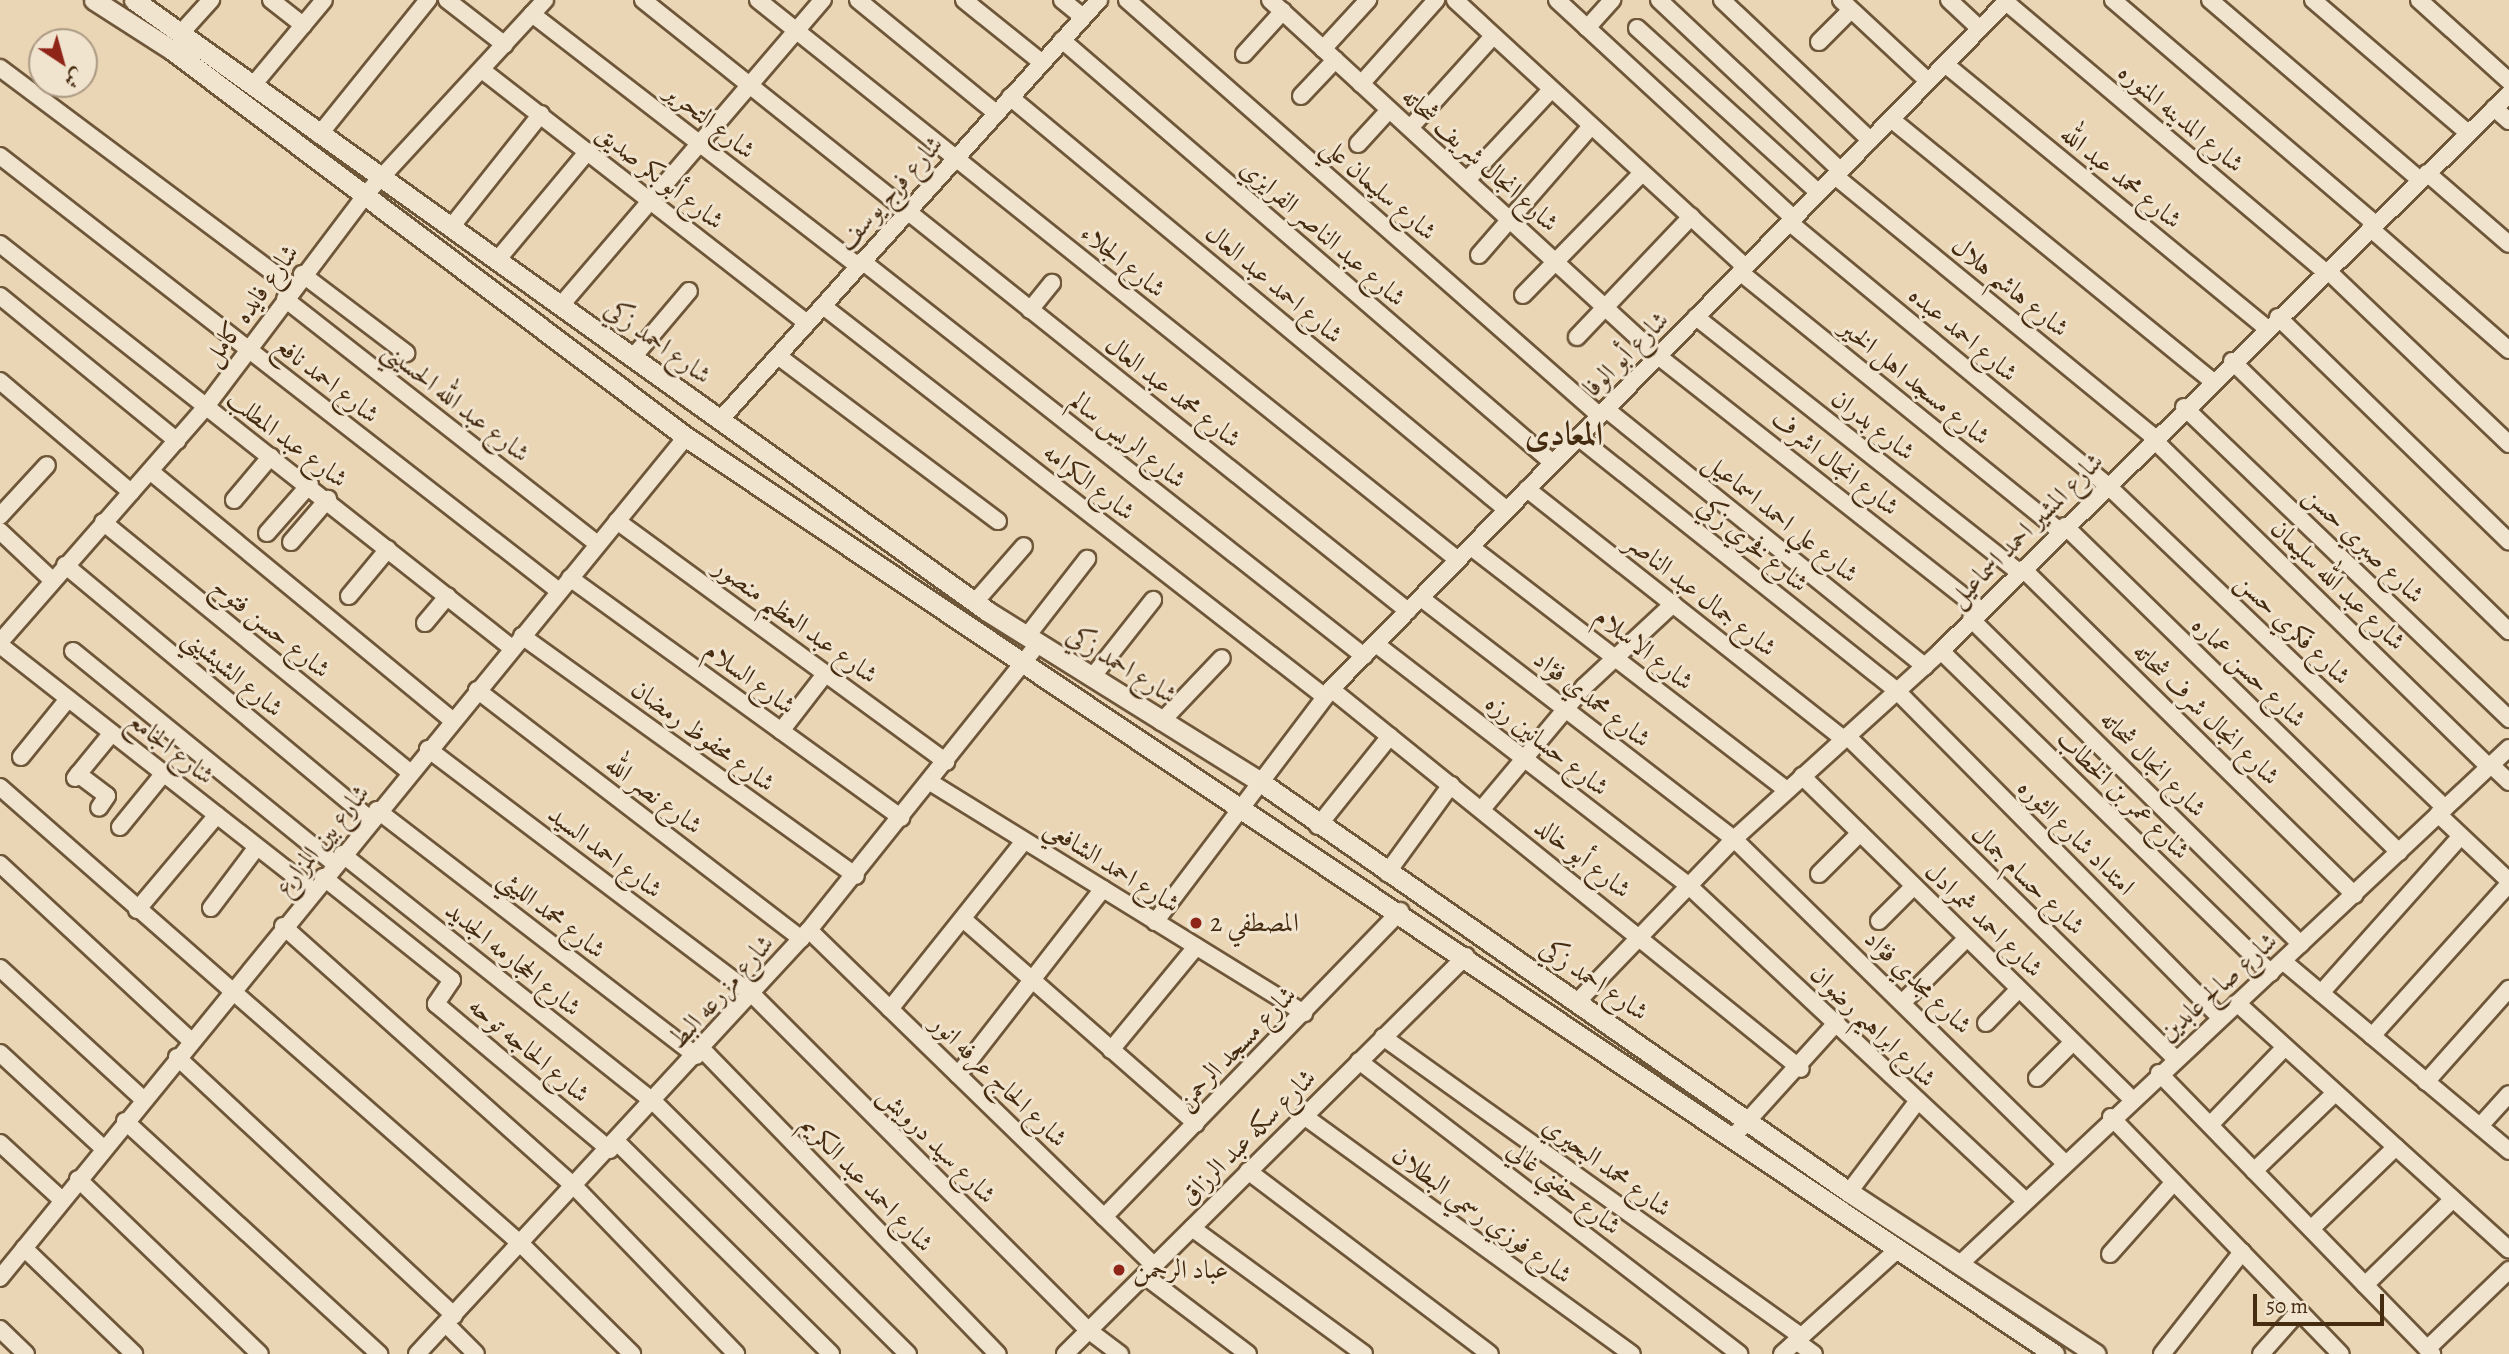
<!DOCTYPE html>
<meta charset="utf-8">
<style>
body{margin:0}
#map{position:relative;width:2509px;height:1354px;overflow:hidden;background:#ead5b5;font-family:Alegreya,Amiri,serif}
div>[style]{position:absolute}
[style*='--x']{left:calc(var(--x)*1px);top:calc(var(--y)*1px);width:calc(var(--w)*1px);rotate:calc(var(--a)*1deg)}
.roads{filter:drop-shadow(2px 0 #6e5639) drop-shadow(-2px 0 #6e5639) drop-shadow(0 2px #6e5639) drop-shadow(0 -2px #6e5639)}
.minor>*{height:16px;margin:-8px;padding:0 8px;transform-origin:8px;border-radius:8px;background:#f1e4cf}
.tertiary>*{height:19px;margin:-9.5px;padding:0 9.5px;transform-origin:9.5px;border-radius:9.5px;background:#f1e4cf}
.dots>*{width:19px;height:19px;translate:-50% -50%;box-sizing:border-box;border:4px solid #f1e4cf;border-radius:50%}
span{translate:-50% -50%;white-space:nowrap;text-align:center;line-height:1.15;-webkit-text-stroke:6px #f1e4cf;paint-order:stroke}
.street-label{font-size:26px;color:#452b10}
.poi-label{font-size:26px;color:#452b10}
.left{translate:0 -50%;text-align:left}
.district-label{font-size:33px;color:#452b10;font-weight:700}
.north{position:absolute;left:28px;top:28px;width:70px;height:70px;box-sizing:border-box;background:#f1e4cf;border:2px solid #ac9a83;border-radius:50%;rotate:144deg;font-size:19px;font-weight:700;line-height:28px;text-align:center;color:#452b10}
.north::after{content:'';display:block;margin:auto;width:24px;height:32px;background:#8f2418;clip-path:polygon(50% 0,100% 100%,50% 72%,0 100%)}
.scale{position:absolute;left:2253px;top:1294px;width:131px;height:32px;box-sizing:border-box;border:4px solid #452b10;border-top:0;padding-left:9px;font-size:21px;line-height:24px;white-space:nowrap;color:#452b10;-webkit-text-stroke:5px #f1e4cf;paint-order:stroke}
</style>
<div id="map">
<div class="roads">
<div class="minor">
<i style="--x:271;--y:0;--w:41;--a:38"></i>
<i style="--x:447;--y:0;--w:73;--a:37.8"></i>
<i style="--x:643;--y:0;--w:979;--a:38.61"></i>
<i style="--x:758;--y:0;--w:896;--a:38.66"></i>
<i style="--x:858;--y:0;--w:178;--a:39.3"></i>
<i style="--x:964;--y:0;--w:99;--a:38.8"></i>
<i style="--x:1062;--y:0;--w:27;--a:39"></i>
<i style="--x:1127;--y:0;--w:628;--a:41.32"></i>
<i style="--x:1270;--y:0;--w:527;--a:42.54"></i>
<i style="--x:1658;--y:356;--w:411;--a:38.2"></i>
<i style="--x:1455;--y:0;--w:394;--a:42.6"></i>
<i style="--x:1557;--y:0;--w:321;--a:42.7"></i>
<i style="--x:1659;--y:0;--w:248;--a:43.2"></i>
<i style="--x:1722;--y:0;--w:204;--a:43.4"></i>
<i style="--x:1841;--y:0;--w:119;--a:43"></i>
<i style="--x:1949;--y:0;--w:42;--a:43.1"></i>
<i style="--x:2113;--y:0;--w:345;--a:40.5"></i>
<i style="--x:2210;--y:0;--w:277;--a:40.6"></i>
<i style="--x:2313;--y:0;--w:204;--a:40.6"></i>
<i style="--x:2419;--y:0;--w:121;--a:42"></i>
<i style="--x:2006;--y:2;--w:418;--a:40.2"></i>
<i style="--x:532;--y:14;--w:412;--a:37.7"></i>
<i style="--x:1587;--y:28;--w:38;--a:-48"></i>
<i style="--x:1637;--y:28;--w:244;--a:42.2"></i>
<i style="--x:181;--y:33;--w:45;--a:-47.7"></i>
<i style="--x:1062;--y:40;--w:648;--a:40.75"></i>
<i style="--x:1819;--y:42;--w:45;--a:-45"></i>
<i style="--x:1323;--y:49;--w:67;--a:-47.4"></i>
<i style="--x:1244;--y:54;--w:58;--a:-47.8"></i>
<i style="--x:1945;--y:64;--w:416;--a:39.4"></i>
<i style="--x:0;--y:68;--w:366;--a:36.8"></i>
<i style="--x:482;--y:70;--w:412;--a:37.9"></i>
<i style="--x:254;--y:84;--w:109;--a:-50.2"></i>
<i style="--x:1361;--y:84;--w:113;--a:-48.2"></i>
<i style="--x:1301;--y:96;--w:50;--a:-46.6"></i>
<i style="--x:1010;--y:97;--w:646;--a:39.73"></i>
<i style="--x:2494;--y:108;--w:20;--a:41"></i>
<i style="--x:1891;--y:119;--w:414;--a:39.2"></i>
<i style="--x:1410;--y:128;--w:124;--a:-47.9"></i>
<i style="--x:319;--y:135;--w:174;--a:-51.1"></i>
<i style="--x:1358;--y:144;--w:46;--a:-47.6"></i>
<i style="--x:0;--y:156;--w:708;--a:37.89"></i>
<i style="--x:2427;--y:173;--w:108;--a:40.9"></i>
<i style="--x:1835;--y:176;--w:412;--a:39.3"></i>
<i style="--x:1467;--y:180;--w:123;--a:-47"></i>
<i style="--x:1789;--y:222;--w:411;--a:39.6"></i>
<i style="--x:2106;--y:484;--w:469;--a:43.7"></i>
<i style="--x:452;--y:226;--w:143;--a:-51.5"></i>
<i style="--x:2370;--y:228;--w:185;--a:41.3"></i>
<i style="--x:0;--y:244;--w:652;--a:38.28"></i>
<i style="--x:1479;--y:255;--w:171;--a:-49"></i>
<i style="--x:499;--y:258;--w:139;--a:-50.2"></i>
<i style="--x:862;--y:261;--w:639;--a:38.2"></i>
<i style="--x:2327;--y:270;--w:252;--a:43.7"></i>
<i style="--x:1740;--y:272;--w:412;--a:39"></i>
<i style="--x:302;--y:274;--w:131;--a:37.2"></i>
<i style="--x:1523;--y:295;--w:170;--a:-45.7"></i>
<i style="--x:0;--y:296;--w:229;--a:39.3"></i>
<i style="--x:285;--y:299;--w:397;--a:38.1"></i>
<i style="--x:562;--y:304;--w:401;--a:-49.4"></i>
<i style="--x:823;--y:306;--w:636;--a:37.91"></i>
<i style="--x:1030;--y:310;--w:35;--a:-51"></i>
<i style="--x:1696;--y:317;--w:412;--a:38.3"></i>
<i style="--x:2278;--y:317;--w:322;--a:44.2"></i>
<i style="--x:1577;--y:337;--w:166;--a:-46.5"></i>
<i style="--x:634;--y:356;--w:85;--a:-49.8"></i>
<i style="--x:778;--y:356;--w:275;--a:36.9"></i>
<i style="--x:2232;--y:361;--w:387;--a:44.3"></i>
<i style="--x:0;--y:381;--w:172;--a:40.3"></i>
<i style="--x:2184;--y:407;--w:451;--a:43.8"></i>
<i style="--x:1606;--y:409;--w:410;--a:38.9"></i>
<i style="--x:720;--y:420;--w:566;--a:-47.94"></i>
<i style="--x:1578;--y:437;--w:408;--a:38.5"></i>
<i style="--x:1897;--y:691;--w:460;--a:45.3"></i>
<i style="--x:2152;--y:438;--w:471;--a:44.3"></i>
<i style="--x:150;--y:471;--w:391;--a:39.5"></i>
<i style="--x:1527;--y:489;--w:403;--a:38.3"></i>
<i style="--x:234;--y:500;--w:57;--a:-49.9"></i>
<i style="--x:0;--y:516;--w:69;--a:-47.3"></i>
<i style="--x:617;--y:521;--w:408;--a:36.2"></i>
<i style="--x:103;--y:522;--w:395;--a:39.2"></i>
<i style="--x:2065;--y:526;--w:467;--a:44.3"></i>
<i style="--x:0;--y:531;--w:71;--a:43.3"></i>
<i style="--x:267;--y:533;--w:65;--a:-48.7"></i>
<i style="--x:291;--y:542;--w:57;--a:-49.3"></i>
<i style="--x:1471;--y:547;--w:399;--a:37.6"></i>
<i style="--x:65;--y:565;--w:397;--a:39.8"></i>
<i style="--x:2023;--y:569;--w:465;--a:44.5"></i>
<i style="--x:570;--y:578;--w:409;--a:35.9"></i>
<i style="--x:349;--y:596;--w:61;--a:-50.3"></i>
<i style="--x:1421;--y:598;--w:395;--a:37.6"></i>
<i style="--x:1734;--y:839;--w:462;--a:44.4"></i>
<i style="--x:975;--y:602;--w:74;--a:-48.8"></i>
<i style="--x:1971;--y:619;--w:463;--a:44.6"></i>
<i style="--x:425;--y:623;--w:35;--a:-50"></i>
<i style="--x:522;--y:636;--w:411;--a:35.7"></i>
<i style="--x:1027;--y:636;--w:98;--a:-52.1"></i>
<i style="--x:0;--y:642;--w:311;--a:-48.8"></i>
<i style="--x:205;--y:408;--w:268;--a:-53"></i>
<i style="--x:366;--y:194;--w:264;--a:-47.3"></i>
<i style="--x:1376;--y:644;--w:394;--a:37.7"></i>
<i style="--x:1688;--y:885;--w:461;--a:43.1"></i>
<i style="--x:0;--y:645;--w:397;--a:38.1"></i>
<i style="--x:73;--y:651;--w:336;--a:39.1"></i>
<i style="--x:1941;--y:651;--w:461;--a:44.3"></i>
<i style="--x:1093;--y:676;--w:97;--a:-51.7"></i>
<i style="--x:1331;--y:689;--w:604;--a:38.96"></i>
<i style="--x:477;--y:690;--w:409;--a:37.5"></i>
<i style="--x:1161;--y:722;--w:88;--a:-46.4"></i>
<i style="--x:781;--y:731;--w:72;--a:-52.3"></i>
<i style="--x:1847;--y:736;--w:460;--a:44.5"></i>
<i style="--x:428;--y:749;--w:406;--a:37.1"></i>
<i style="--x:752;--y:994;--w:475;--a:45"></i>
<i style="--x:1088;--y:1330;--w:40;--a:37"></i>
<i style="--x:21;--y:757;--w:75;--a:-51"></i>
<i style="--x:2491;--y:765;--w:25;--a:43"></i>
<i style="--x:78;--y:774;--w:36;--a:37"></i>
<i style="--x:107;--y:796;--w:14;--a:124"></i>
<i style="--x:1802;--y:776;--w:460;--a:44.4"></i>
<i style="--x:75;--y:778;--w:58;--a:-50.6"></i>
<i style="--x:930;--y:782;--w:440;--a:31.7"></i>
<i style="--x:0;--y:787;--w:694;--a:41.26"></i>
<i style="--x:522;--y:1245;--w:155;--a:44.7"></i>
<i style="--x:1482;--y:809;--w:159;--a:-50.1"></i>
<i style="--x:1584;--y:687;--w:122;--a:-43"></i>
<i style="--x:377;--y:810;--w:403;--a:37.6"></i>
<i style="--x:2438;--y:814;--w:98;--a:43.3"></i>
<i style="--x:1318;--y:826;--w:115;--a:-51.3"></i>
<i style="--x:120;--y:827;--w:70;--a:-50.8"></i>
<i style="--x:342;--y:854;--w:399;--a:38.5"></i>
<i style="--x:654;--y:1102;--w:358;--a:44.8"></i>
<i style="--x:0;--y:864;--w:259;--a:42.8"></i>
<i style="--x:1387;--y:873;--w:109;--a:-54"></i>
<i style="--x:1819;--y:874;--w:58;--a:-45"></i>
<i style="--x:323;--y:877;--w:165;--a:38.6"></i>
<i style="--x:452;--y:980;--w:29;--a:124"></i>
<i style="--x:436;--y:1004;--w:227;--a:40"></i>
<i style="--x:211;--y:908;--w:76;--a:-53"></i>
<i style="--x:137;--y:910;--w:124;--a:-49.9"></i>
<i style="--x:963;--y:919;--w:310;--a:41.3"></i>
<i style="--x:1879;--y:921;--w:49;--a:-45"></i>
<i style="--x:1155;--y:922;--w:292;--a:-52.9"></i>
<i style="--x:1331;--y:689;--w:966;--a:-45.5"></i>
<i style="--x:283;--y:926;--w:392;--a:41.8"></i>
<i style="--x:575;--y:1187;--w:232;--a:46"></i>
<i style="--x:809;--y:930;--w:482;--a:44.2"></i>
<i style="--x:2284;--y:962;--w:294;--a:40"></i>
<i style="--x:0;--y:968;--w:194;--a:42.5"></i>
<i style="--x:2321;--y:993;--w:210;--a:-48.3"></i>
<i style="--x:1579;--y:1000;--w:223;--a:-46.1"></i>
<i style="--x:1734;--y:839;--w:280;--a:-42.2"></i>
<i style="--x:1941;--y:651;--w:796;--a:-44.44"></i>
<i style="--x:1904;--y:1001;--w:89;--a:-45"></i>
<i style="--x:2237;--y:1003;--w:367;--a:42.2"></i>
<i style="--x:890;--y:1009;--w:215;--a:-51.4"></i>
<i style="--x:1986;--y:1023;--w:47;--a:-45.9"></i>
<i style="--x:2372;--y:1036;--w:205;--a:-48"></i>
<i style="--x:1383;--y:1037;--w:515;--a:35.6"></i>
<i style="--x:702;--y:1049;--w:425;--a:45.9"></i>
<i style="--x:1111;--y:1050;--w:134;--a:-50.5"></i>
<i style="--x:0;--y:1053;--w:140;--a:42.7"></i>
<i style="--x:177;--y:1057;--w:379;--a:43"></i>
<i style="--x:1359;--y:1061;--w:480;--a:37.6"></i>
<i style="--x:2159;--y:1073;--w:392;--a:45.8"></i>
<i style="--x:958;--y:1075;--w:236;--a:-52.1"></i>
<i style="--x:2037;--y:1078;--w:51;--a:-45"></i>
<i style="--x:2426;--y:1082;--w:125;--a:-48.3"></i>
<i style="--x:1304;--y:1116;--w:405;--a:36"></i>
<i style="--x:2111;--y:1117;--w:330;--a:45.9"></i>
<i style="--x:125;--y:1121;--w:345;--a:42.5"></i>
<i style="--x:2210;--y:1125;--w:108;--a:-46.1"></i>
<i style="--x:2480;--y:1126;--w:43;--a:-47.8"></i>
<i style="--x:1732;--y:1138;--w:156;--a:-47.8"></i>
<i style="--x:617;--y:1142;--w:301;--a:44.7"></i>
<i style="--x:0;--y:1143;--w:84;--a:42.6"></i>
<i style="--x:1248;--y:1171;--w:303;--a:37.1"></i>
<i style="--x:2254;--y:1171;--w:112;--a:-43.9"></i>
<i style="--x:78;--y:1179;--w:252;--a:43.9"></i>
<i style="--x:1849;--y:1192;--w:111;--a:-53"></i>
<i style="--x:1104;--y:1217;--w:426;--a:-45.9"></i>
<i style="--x:1192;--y:1228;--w:213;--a:36.2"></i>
<i style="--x:2311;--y:1229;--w:118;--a:-44"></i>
<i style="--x:24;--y:1248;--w:153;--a:43.9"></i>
<i style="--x:2110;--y:1254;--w:96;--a:-48.4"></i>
<i style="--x:1961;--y:1263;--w:752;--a:-43.22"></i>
<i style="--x:1145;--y:1276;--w:129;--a:37.1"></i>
<i style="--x:0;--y:1278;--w:1085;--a:-50.8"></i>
<i style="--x:2365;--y:1285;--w:123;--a:-44.3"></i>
<i style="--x:446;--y:1324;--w:42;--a:45"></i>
<i style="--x:0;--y:1329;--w:36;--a:44"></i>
<i style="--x:1796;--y:1341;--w:22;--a:36"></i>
<i style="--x:2427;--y:1349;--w:114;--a:-43.9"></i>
<i style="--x:417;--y:1354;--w:577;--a:-47.25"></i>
<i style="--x:809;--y:930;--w:366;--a:-51.3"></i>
<i style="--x:1065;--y:1354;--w:565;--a:-44.78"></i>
<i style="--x:1782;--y:1354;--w:154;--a:-42.1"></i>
<i style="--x:2162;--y:1354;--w:130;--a:-51.9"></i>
<i style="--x:2261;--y:1354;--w:57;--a:-48.5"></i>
</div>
<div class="tertiary">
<i style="--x:94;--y:0;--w:93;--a:32.7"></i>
<i style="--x:172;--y:50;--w:643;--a:36.98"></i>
<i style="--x:686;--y:437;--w:1647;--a:33.83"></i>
<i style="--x:134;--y:0;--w:1049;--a:35.61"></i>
<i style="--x:987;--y:611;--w:321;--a:32"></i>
<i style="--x:1259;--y:781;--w:719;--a:34.86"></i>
<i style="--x:1849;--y:1192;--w:295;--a:33.3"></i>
</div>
</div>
<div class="dots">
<i style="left:1196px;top:923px;background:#8f2418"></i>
<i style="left:1119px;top:1270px;background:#8f2418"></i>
</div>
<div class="street-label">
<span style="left:2181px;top:118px;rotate:40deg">شارع المدينه المنوره</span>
<span style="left:710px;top:121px;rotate:38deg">شارع التحرير</span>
<span style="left:1480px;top:160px;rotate:42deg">شارع انجال شريف شحاته</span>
<span style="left:660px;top:177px;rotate:38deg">شارع أبو بكر صديق</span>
<span style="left:2121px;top:177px;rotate:39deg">شارع محمد عبد الله</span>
<span style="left:1379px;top:189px;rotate:41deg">شارع سليمان علي</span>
<span style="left:890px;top:193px;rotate:-48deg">شارع فرج يوسف</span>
<span style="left:1323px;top:233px;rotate:41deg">شارع عبد الناصر الفرايزي</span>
<span style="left:1123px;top:261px;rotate:39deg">شارع الجلاء</span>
<span style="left:1274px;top:284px;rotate:40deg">شارع احمد عبد العال</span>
<span style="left:2010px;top:287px;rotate:39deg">شارع هاشم هلال</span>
<span style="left:251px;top:305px;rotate:-54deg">شارع فايده كامل</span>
<span style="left:1963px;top:334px;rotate:40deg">شارع احمد عبده</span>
<span style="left:658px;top:342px;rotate:36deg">شارع احمد زكي</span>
<span style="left:1626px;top:354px;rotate:-45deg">شارع أبو الوفا</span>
<span style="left:327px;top:380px;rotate:38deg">شارع احمد نافع</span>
<span style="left:1915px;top:382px;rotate:39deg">شارع مسجد اهل الخير</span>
<span style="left:1173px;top:392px;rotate:38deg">شارع محمد عبد العال</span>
<span style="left:456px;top:402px;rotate:38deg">شارع عبد الله الحسيني</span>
<span style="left:1873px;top:425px;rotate:38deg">شارع بدران</span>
<span style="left:287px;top:439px;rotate:37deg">شارع عبد المطلب</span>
<span style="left:1128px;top:440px;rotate:38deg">شارع الريس سالم</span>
<span style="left:1835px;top:463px;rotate:38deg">شارع انجال اشرف</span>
<span style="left:1089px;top:482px;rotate:38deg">شارع الكرامه</span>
<span style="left:1781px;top:518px;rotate:39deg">شارع علي احمد اسماعيل</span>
<span style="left:2026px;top:530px;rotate:-45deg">شارع المشير احمد اسماعيل</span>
<span style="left:1753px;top:545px;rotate:39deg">شارع فخري زكي</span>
<span style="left:2364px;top:545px;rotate:44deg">شارع صبري حسن</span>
<span style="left:2338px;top:585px;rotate:44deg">شارع عبد الله سليمان</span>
<span style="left:1701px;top:595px;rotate:38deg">شارع جمال عبد الناصر</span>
<span style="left:796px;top:621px;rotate:36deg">شارع عبد العظيم منصور</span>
<span style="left:271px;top:628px;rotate:39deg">شارع حسن فتوح</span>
<span style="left:2293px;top:629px;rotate:44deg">شارع فكري حسن</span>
<span style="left:1644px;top:649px;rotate:38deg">شارع الاسلام</span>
<span style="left:1122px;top:665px;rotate:32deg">شارع احمد زكي</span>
<span style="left:2249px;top:672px;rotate:44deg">شارع حسن عماره</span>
<span style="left:233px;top:673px;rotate:40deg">شارع الشيشيني</span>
<span style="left:750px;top:678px;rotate:36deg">شارع السلام</span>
<span style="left:1592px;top:699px;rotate:38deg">شارع محمدي فؤاد</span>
<span style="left:2206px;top:714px;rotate:44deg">شارع انجال شرف شحاته</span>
<span style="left:703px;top:736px;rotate:36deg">شارع محفوظ رمضان</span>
<span style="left:1547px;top:745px;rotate:38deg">شارع حسانين رزه</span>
<span style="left:171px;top:748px;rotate:38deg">شارع الجامع</span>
<span style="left:2153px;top:764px;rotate:45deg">شارع انجال شحاته</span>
<span style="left:654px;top:795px;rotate:37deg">شارع نصر الله</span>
<span style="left:2123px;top:795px;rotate:44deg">شارع عمر بن الخطاب</span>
<span style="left:2076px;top:837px;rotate:45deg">امتداد شارع الثوره</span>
<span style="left:322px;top:840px;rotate:-51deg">شارع بين المزارع</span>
<span style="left:605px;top:852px;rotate:37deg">شارع احمد السيد</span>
<span style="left:1583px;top:858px;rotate:38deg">شارع أبو خالد</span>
<span style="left:1112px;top:866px;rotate:32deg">شارع احمد الشافعي</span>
<span style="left:2028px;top:880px;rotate:44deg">شارع حسام جمال</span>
<span style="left:552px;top:914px;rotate:38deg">شارع محمد الليثي</span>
<span style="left:1984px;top:920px;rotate:44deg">شارع احمد شمرادل</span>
<span style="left:513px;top:959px;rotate:39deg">شارع الحجارمه الجديد</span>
<span style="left:1594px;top:980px;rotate:34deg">شارع احمد زكي</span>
<span style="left:1918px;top:982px;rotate:44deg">شارع مجدي فؤاد</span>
<span style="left:2218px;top:987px;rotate:-42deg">شارع صالح عابدين</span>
<span style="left:721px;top:992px;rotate:-48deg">شارع مزرعه البط</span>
<span style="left:1873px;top:1026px;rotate:44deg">شارع ابراهيم رضوان</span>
<span style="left:1236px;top:1048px;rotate:-46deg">شارع مسجد الرحمن</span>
<span style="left:529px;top:1050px;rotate:40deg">شارع الحاجه توحه</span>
<span style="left:999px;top:1081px;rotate:44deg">شارع الحاج عرفه انور</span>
<span style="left:1248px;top:1137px;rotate:-45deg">شارع سكه عبد الرزاق</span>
<span style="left:937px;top:1145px;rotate:45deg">شارع سيد درويش</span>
<span style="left:1607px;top:1167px;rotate:36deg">شارع محمد البحيري</span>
<span style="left:867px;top:1184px;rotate:46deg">شارع احمد عبد الكريم</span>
<span style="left:1564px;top:1188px;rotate:38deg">شارع حفني غالي</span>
<span style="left:1482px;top:1215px;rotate:36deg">شارع فوزي رسمي البطلان</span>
</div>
<div class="poi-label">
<span class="left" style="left:1210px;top:923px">المصطفي 2</span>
<span class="left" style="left:1133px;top:1270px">عباد الرحمن</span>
</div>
<div class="district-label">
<span style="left:1564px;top:434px">المعادى</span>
</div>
<div class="north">ش</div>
<div class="scale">50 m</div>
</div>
